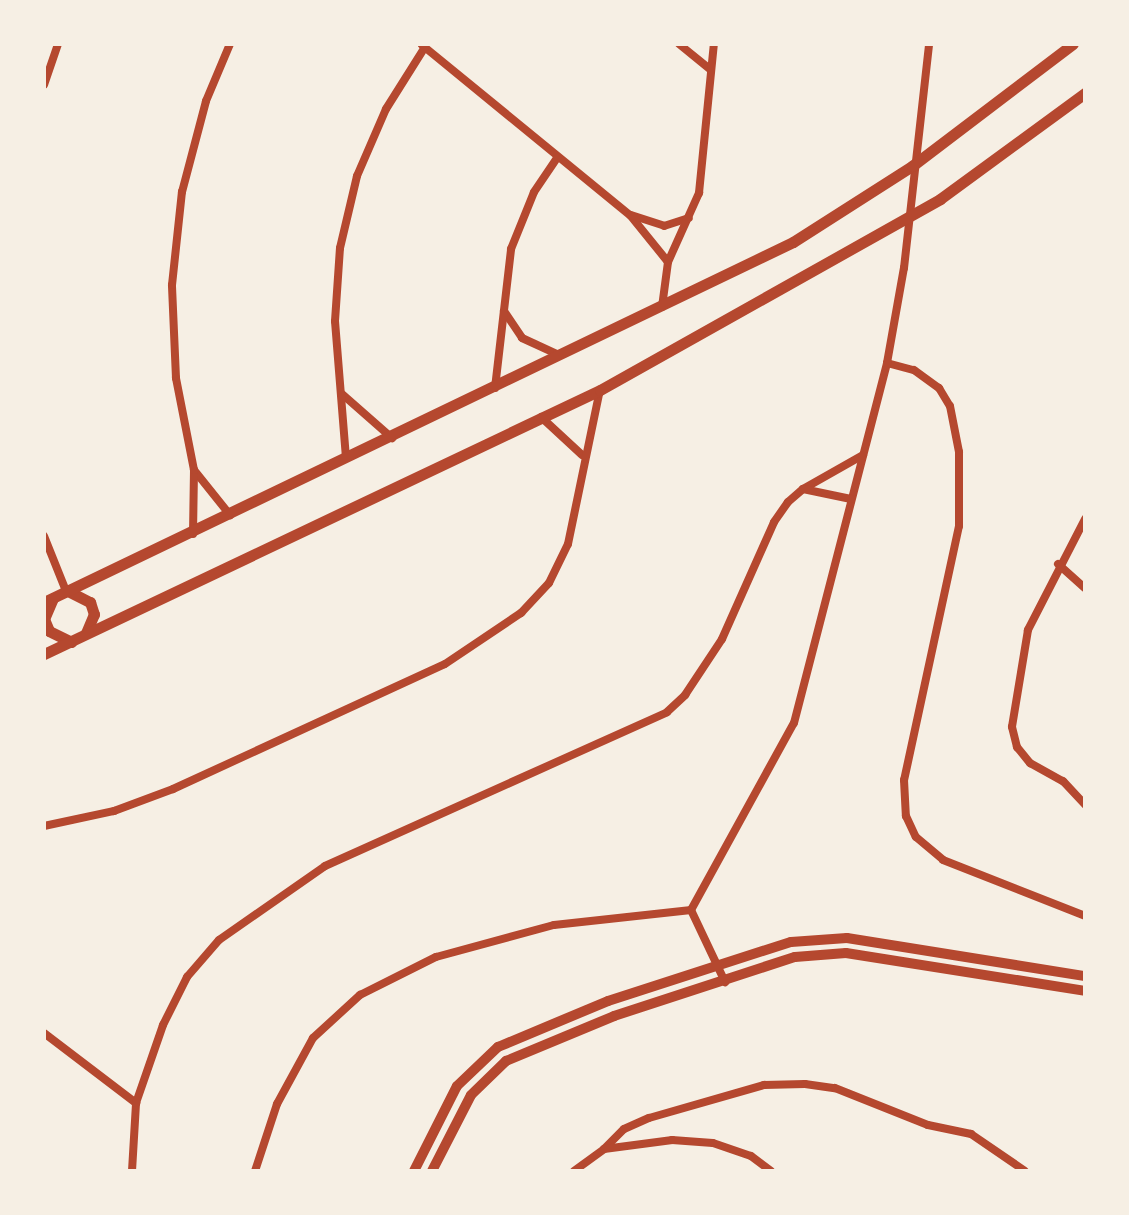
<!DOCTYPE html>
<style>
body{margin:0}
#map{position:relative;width:1129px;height:1215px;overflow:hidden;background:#f6efe4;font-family:"Work Sans",sans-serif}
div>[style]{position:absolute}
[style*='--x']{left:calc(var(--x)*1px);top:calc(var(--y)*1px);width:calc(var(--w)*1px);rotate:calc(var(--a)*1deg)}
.minor>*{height:8px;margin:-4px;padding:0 4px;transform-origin:4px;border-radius:4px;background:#b5482f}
.tertiary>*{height:10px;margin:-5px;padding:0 5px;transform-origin:5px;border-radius:5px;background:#b5482f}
.secondary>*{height:11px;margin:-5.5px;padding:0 5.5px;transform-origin:5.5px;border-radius:5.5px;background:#b5482f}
span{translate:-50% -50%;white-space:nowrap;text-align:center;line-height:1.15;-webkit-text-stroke:7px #f6efe4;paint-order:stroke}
.frame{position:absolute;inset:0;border:46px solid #f6efe4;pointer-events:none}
</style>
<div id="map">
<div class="minor">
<i style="--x:679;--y:44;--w:41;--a:39.1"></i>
<i style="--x:422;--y:45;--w:269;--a:39.3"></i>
<i style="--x:630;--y:215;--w:60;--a:51"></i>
<i style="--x:44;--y:85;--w:43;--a:-71.1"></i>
<i style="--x:631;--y:215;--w:35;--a:18"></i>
<i style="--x:664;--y:226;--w:26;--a:-18"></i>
<i style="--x:662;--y:307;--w:45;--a:-82.4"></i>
<i style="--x:668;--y:262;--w:76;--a:-65.8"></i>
<i style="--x:699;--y:193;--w:150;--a:-84.3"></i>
<i style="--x:504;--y:311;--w:32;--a:56"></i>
<i style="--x:522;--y:338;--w:41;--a:24.7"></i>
<i style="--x:887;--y:363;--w:28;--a:15"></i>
<i style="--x:914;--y:370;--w:31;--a:36"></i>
<i style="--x:939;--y:388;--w:21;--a:59"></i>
<i style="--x:950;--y:406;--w:47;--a:78.9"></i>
<i style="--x:959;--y:452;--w:74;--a:90"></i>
<i style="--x:959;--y:526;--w:260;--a:102.2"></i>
<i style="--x:904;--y:780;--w:36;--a:87"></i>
<i style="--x:906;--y:816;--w:23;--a:65"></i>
<i style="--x:916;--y:837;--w:35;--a:40"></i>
<i style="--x:943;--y:860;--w:153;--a:21.5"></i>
<i style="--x:495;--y:388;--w:140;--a:-83.4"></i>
<i style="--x:511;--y:249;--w:61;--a:-68"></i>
<i style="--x:534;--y:192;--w:41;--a:-55.9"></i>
<i style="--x:342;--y:394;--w:67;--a:41.3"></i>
<i style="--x:541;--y:417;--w:56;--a:42.8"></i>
<i style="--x:346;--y:458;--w:137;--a:-94.6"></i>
<i style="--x:335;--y:321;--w:73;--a:-86.1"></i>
<i style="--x:340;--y:248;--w:74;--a:-76.7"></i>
<i style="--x:357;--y:176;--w:73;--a:-66.6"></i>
<i style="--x:386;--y:109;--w:73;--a:-57.8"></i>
<i style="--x:194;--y:470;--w:58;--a:51.3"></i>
<i style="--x:803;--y:489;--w:69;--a:-29.5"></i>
<i style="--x:1085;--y:519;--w:125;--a:117.2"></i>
<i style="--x:1028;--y:630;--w:98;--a:99.4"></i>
<i style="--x:1012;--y:727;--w:21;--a:76"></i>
<i style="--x:1017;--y:747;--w:21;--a:51"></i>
<i style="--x:1030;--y:763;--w:38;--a:29"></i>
<i style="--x:1063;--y:781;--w:33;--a:47"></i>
<i style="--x:193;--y:534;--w:64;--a:-89.1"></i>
<i style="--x:194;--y:470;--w:94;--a:-101.1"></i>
<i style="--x:176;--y:378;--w:93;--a:-92.5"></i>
<i style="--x:172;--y:285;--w:94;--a:-83.9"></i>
<i style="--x:182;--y:192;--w:94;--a:-75.2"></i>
<i style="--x:206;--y:101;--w:62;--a:-67.2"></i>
<i style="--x:44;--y:536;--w:59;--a:68.2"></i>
<i style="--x:1058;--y:564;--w:36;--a:42"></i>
<i style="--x:44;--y:826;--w:72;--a:-12.1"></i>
<i style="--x:114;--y:811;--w:63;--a:-20.4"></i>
<i style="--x:173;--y:789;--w:299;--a:-24.7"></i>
<i style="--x:445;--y:664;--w:92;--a:-33.9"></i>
<i style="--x:521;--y:613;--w:41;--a:-47"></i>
<i style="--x:549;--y:583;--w:43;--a:-64"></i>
<i style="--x:568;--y:544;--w:157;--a:-78.3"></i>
<i style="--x:691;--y:910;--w:213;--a:-61.2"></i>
<i style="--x:794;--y:723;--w:372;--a:-75.5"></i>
<i style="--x:887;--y:363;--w:97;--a:-79.9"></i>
<i style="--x:904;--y:268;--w:225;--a:-83.6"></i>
<i style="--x:44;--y:1033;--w:116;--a:37.3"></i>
<i style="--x:604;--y:1149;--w:28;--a:-45"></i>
<i style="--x:624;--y:1129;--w:27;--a:-24"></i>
<i style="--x:649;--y:1118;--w:120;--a:-16"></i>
<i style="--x:764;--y:1085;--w:41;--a:-1.4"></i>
<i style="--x:805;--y:1084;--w:30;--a:8"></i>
<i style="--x:835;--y:1088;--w:100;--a:21.7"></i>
<i style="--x:928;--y:1125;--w:44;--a:11.8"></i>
<i style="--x:971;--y:1134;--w:65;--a:34.4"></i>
<i style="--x:132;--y:1171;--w:68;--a:-86.6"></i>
<i style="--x:136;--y:1103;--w:83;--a:-70.9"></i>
<i style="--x:163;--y:1025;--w:54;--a:-63.4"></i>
<i style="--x:187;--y:977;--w:49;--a:-49.1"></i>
<i style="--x:219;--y:940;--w:129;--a:-34.9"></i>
<i style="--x:325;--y:866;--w:375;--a:-24.2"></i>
<i style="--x:667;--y:712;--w:25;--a:-43"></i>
<i style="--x:685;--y:695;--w:67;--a:-56.5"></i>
<i style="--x:722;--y:639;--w:128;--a:-66"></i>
<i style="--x:774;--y:522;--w:24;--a:-55"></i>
<i style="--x:788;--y:502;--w:20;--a:-41"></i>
<i style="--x:803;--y:489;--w:49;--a:11.8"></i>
<i style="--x:255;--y:1171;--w:71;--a:-71.8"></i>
<i style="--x:277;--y:1104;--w:75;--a:-61.4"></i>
<i style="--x:313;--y:1038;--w:64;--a:-42.5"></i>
<i style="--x:360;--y:995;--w:85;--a:-26.6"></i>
<i style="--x:436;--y:957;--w:122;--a:-15.2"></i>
<i style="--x:554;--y:925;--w:138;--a:-6.2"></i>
<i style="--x:691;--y:910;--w:80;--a:64.7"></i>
<i style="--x:574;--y:1171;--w:37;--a:-36"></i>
<i style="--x:604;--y:1149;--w:69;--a:-7.5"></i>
<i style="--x:672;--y:1140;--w:41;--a:4.2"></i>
<i style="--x:713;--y:1143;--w:40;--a:18.9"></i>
<i style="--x:751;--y:1156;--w:25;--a:37"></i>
</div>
<div class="tertiary">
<i style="--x:414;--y:1171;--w:95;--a:-63.2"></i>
<i style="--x:457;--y:1086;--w:57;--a:-43.6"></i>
<i style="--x:498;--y:1047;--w:119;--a:-22.7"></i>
<i style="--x:608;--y:1001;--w:192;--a:-17.9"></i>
<i style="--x:791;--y:942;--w:56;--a:-4.1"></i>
<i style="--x:847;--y:938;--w:241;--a:9.1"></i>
<i style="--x:432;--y:1171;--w:85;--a:-62.8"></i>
<i style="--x:471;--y:1095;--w:49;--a:-44.2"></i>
<i style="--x:506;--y:1061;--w:117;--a:-22.6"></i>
<i style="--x:614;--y:1016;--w:190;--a:-18.1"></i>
<i style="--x:795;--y:957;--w:51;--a:-4.5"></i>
<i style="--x:846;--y:953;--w:242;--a:9"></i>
</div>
<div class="secondary">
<i style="--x:68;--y:591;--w:25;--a:27"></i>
<i style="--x:90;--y:602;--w:13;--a:72"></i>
<i style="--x:94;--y:614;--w:21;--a:113"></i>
<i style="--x:53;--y:598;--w:23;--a:113"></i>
<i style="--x:44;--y:619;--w:13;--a:67"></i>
<i style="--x:49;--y:631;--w:25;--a:26"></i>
<i style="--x:44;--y:602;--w:831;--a:-25.67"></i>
<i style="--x:793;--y:242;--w:141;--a:-32.6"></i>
<i style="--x:912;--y:166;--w:202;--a:-37.2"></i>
<i style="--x:44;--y:654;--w:615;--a:-25.4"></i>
<i style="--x:600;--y:390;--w:390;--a:-29.3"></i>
<i style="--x:940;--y:199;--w:180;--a:-36.2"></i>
</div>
<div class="frame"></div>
</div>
